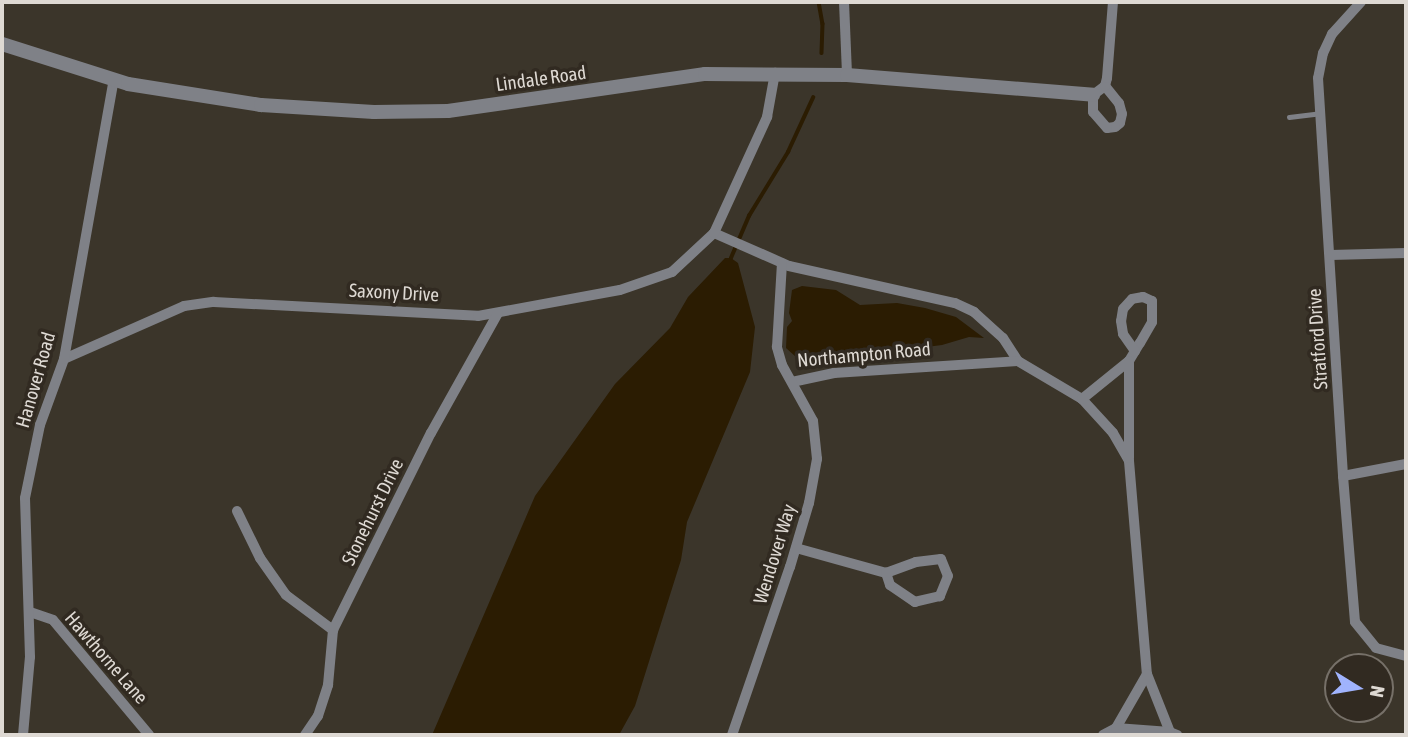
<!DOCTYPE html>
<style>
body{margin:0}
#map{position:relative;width:1408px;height:737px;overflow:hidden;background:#3b352a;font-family:"Asap Condensed",sans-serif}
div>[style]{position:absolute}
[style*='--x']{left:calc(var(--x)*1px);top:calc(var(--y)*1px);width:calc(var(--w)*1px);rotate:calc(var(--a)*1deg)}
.water>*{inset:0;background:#2b1c02}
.stream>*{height:3.5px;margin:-1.75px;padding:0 1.75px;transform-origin:1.75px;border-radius:1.75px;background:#2b1c02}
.service>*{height:5px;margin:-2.5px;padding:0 2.5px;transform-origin:2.5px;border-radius:2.5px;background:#7f8187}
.minor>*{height:10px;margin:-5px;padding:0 5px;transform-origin:5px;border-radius:5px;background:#7f8187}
.tertiary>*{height:14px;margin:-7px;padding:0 7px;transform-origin:7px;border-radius:7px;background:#7f8187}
span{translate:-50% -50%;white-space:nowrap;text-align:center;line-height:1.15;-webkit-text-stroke:7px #312a21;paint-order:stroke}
.street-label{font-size:19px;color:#ded9d3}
.frame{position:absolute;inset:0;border:4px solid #ded9d3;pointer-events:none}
.north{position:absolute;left:1324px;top:653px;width:70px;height:70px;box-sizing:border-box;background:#312a21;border:2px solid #767068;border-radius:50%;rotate:101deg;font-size:19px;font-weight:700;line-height:28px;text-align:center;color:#ded9d3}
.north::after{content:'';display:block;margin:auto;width:24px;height:32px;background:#a0b3fd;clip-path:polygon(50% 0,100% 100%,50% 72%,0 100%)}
</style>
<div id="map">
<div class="water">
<i style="clip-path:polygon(725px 258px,731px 258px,738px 263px,755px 327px,750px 372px,687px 522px,681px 560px,635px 706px,619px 735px,432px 735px,535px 496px,615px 384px,670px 328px,688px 297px)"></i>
<i style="clip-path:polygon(802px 286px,836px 290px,860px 305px,897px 303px,925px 308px,956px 317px,984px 338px,969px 337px,942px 345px,879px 353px,796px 357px,786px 348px,787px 327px,792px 321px,789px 313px,792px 290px)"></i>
</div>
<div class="stream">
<i style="--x:819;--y:2;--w:22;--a:80"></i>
<i style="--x:823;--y:24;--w:29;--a:92"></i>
<i style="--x:731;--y:258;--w:46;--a:-66.8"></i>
<i style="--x:749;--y:216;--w:75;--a:-58.6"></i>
<i style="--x:788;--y:152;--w:60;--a:-65.2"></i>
</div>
<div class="service">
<i style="--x:1289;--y:117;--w:31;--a:-7"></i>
</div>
<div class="minor">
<i style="--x:844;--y:2;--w:73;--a:87.6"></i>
<i style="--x:1361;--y:2;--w:43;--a:132.2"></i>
<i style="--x:1332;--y:34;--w:21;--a:115"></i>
<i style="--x:1323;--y:53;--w:25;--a:101"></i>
<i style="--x:1318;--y:78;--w:399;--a:86.4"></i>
<i style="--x:1343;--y:476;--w:146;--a:85.3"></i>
<i style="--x:1355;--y:622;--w:33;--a:51"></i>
<i style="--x:1376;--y:648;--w:31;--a:15"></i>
<i style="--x:1105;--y:86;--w:22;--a:51"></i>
<i style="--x:1119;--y:103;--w:11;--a:75"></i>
<i style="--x:1122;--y:114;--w:9;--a:103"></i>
<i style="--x:1120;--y:123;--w:6;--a:141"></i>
<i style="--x:1115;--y:127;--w:8;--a:173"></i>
<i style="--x:1107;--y:128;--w:21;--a:-131"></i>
<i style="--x:1093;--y:112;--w:17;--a:-90"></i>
<i style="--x:1093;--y:95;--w:15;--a:-37"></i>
<i style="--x:1105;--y:86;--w:8;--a:-76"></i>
<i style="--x:1107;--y:78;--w:76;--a:-85.5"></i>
<i style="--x:714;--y:233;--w:82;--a:23.7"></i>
<i style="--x:789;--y:266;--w:170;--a:12.6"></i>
<i style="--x:955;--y:303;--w:21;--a:25"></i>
<i style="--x:974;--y:312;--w:39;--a:42"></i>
<i style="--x:1003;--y:338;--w:27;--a:57"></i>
<i style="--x:1018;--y:361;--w:74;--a:30.7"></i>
<i style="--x:1082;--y:399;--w:46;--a:47.6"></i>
<i style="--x:1113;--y:433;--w:32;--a:60"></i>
<i style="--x:1129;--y:461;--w:214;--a:85.2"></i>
<i style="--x:1147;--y:674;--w:62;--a:68.4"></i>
<i style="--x:1170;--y:732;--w:8;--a:23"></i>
<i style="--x:1331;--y:255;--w:75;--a:-1.5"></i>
<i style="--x:64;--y:359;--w:131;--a:-23.8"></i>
<i style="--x:184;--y:306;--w:30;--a:-8"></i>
<i style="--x:214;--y:302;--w:264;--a:3"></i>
<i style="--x:478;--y:316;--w:144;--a:-10.4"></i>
<i style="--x:620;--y:290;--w:55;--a:-19.1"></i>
<i style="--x:672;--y:272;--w:57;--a:-42.9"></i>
<i style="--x:714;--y:233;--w:128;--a:-65.4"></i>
<i style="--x:767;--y:117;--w:45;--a:-79.7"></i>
<i style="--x:1129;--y:361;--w:21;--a:-59"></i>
<i style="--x:1140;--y:343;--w:24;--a:-60"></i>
<i style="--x:1152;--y:322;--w:21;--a:-90"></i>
<i style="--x:1152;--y:301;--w:10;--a:-156"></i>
<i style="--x:1143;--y:297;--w:11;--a:170"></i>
<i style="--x:1132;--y:299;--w:13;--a:132"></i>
<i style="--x:1123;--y:309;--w:12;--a:99"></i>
<i style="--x:1121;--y:321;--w:13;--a:81"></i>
<i style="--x:1123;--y:334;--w:21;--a:55"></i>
<i style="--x:792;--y:382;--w:43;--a:-12.1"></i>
<i style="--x:834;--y:373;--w:184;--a:-3.7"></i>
<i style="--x:1082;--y:399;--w:60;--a:-39"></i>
<i style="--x:1129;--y:361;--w:97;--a:90"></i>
<i style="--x:1343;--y:476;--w:64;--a:-10.8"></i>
<i style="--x:237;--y:511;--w:52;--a:63.9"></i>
<i style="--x:260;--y:558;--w:45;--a:54.9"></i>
<i style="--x:286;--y:595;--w:59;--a:36.7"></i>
<i style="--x:796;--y:548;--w:93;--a:15.5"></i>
<i style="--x:941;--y:559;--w:18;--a:68"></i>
<i style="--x:948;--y:576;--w:22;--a:112"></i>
<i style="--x:940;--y:596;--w:26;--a:167"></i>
<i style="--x:915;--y:602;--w:30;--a:-146"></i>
<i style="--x:890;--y:585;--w:13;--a:-108"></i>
<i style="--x:886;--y:573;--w:32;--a:-20"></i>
<i style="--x:916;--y:562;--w:25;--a:-7"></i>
<i style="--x:30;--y:612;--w:24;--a:19"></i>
<i style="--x:53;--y:620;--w:150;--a:50.1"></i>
<i style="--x:1116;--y:728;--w:62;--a:-60.1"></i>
<i style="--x:23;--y:735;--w:78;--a:-84.9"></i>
<i style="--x:30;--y:657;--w:159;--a:-91.8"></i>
<i style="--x:25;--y:498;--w:75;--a:-78.4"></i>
<i style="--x:40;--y:425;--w:70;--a:-70"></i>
<i style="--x:64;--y:359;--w:284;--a:-79.9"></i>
<i style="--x:305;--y:735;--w:23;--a:-56"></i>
<i style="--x:318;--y:716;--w:33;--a:-72"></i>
<i style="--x:328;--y:685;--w:55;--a:-84.8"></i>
<i style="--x:333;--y:630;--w:220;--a:-63.6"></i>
<i style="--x:431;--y:433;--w:137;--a:-60.8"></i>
<i style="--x:732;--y:735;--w:178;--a:-71"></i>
<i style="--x:790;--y:567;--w:67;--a:-73.5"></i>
<i style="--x:809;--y:503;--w:45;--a:-79.7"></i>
<i style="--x:817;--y:459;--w:38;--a:-96"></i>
<i style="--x:813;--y:421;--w:64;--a:-119"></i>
<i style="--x:782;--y:365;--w:19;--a:-106"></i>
<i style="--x:777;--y:347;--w:84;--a:-86.6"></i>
<i style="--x:1103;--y:735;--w:15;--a:-28"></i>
<i style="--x:1116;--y:728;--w:54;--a:4.2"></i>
</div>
<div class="tertiary">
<i style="--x:2;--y:44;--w:132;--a:17.6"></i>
<i style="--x:128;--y:84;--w:135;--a:9"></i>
<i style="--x:261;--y:105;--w:113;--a:3.5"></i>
<i style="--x:374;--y:112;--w:74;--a:-0.8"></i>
<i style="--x:448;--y:111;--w:260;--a:-8.2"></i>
<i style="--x:705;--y:74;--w:142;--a:0.4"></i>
<i style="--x:847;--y:75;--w:247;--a:4.6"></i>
</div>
<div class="street-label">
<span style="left:541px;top:79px;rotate:-8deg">Lindale Road</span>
<span style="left:394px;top:293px;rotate:3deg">Saxony Drive</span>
<span style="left:1318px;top:339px;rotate:-94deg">Stratford Drive</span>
<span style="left:864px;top:355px;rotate:-5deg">Northampton Road</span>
<span style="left:36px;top:380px;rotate:-74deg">Hanover Road</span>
<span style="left:373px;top:512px;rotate:-64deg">Stonehurst Drive</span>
<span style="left:775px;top:554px;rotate:-73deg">Wendover Way</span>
<span style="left:106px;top:658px;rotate:49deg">Hawthorne Lane</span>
</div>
<div class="frame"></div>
<div class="north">N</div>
</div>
